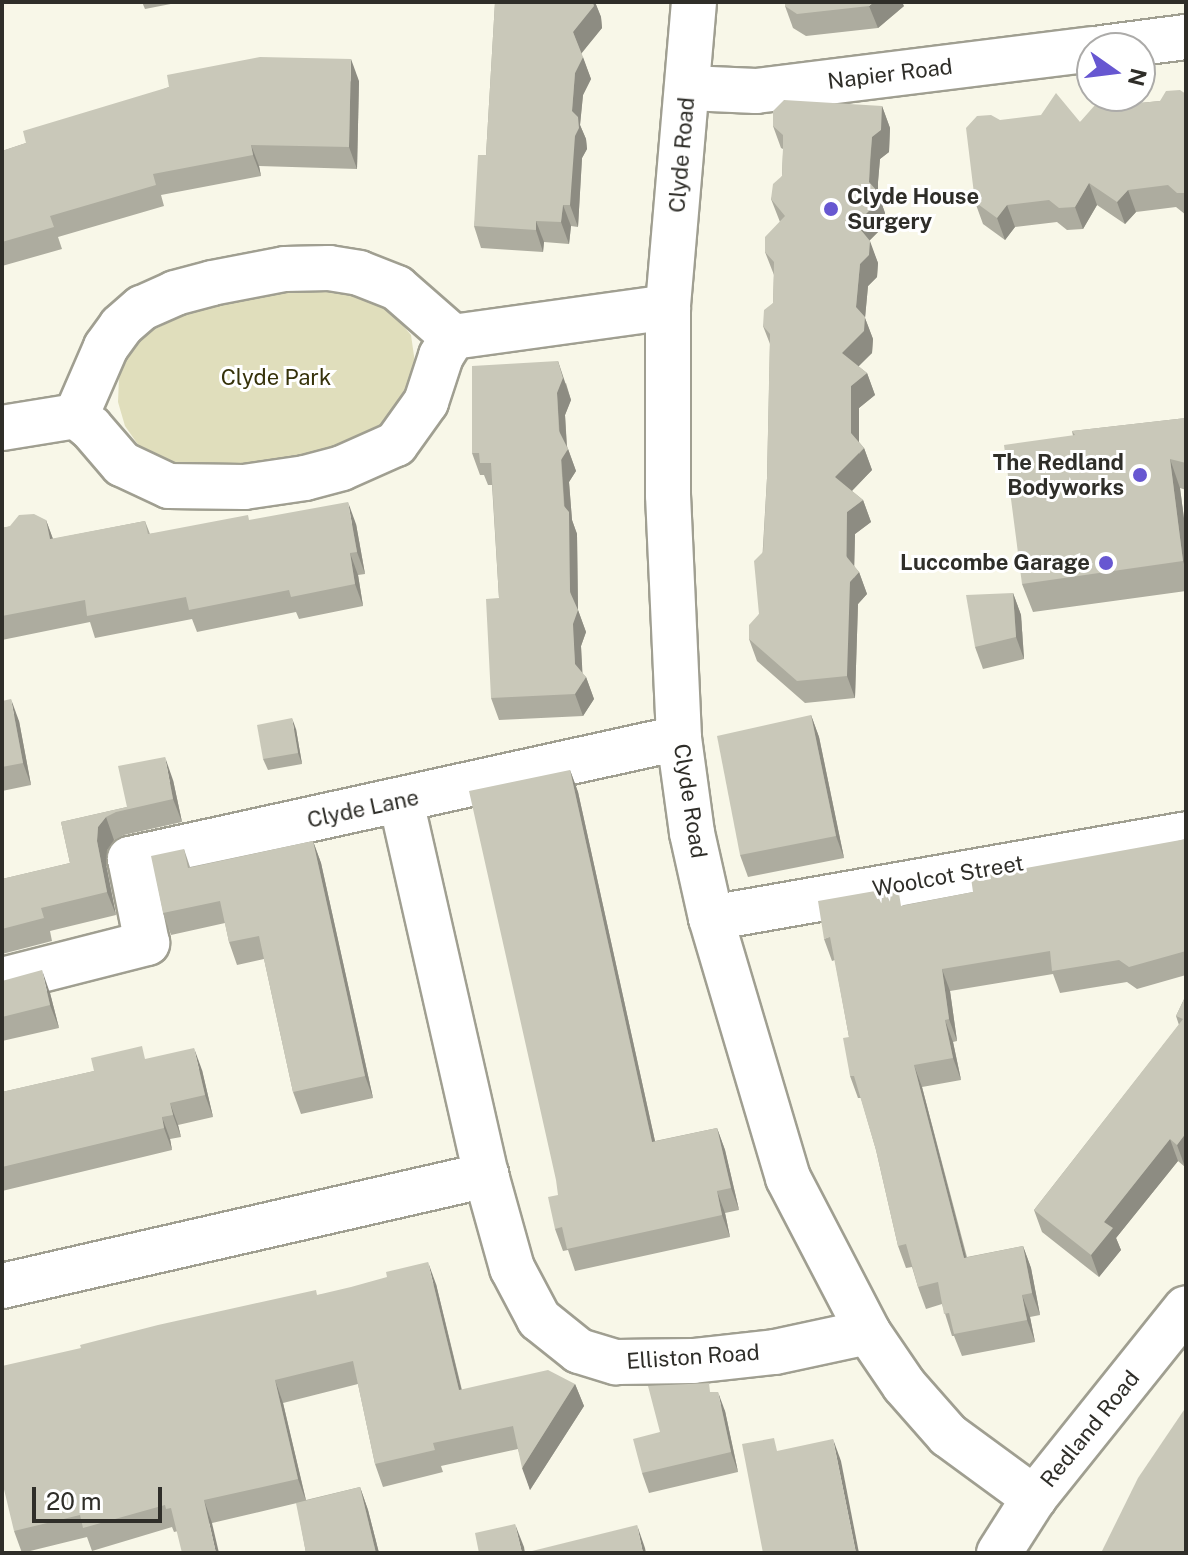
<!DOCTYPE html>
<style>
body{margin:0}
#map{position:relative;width:1188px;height:1555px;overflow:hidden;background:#f8f7e8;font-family:"Public Sans",sans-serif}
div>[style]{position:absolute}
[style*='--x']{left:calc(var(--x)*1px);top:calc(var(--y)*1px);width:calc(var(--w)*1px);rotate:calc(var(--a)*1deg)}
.green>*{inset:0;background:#e0debc}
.roads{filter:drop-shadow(2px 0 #a09f91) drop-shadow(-2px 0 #a09f91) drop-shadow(0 2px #a09f91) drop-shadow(0 -2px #a09f91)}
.street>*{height:44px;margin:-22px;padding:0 22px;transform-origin:22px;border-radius:22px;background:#fff}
.secondary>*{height:44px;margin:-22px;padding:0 22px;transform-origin:22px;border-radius:22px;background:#fff}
.wall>*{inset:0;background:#adac9f}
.shaded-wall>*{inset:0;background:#8d8c82}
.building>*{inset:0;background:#c9c8b9}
.dots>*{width:22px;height:22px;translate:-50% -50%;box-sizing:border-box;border:4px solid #fff;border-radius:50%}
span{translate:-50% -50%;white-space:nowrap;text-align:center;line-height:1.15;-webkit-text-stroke:6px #fff;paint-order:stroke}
.street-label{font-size:22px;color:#2f2e29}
.poi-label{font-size:22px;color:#2f2e29;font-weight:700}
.left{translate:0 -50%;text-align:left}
.right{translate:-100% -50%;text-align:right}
.park-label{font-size:22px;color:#36320a}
.frame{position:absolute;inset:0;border:4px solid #2f2e29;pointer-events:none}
.north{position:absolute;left:1076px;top:32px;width:80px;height:80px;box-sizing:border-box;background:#fff;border:2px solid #acaba9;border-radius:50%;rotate:104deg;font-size:22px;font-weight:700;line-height:32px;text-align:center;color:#2f2e29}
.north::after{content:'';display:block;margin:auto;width:28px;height:36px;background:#6757d1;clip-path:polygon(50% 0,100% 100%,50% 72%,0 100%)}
.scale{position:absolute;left:32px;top:1487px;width:130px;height:36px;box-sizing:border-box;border:4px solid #2f2e29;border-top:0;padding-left:10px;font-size:24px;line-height:28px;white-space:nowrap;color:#2f2e29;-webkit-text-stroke:6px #fff;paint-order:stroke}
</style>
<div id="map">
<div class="green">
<i style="clip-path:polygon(331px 288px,382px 301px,411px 335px,416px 370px,396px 418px,349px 446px,283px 463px,182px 469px,159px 461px,139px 446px,125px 426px,118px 402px,119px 378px,128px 355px,143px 335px,186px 314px,252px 296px)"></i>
</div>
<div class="roads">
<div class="street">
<i style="--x:694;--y:2;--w:306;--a:94.9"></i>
<i style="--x:668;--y:307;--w:188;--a:90"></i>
<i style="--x:668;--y:495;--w:243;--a:87.4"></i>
<i style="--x:679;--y:738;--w:96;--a:82.2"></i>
<i style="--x:692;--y:833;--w:87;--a:77.4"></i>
<i style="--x:711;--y:918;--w:271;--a:73.5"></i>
<i style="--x:788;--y:1178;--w:174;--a:62.5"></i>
<i style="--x:868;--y:1332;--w:64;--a:55.8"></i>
<i style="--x:904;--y:1385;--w:67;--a:48.7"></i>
<i style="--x:948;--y:1435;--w:107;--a:36.2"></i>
<i style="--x:1102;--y:48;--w:85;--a:-7.5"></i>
<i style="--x:688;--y:88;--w:68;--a:2.5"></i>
<i style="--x:756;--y:91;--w:339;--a:-7.1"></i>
<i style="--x:76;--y:416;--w:75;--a:-66.5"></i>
<i style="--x:106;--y:347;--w:26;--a:-54"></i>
<i style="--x:121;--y:326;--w:28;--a:-41"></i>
<i style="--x:142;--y:308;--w:36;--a:-24"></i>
<i style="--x:175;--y:293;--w:38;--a:-15"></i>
<i style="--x:212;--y:283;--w:74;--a:-10.9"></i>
<i style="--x:285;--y:269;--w:44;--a:-1.3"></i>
<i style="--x:329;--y:268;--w:30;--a:9"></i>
<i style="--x:359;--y:273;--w:41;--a:21.5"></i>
<i style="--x:397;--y:288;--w:74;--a:41.2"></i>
<i style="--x:453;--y:337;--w:217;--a:-7.9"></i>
<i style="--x:2;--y:428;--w:75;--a:-9.2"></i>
<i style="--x:76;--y:416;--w:19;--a:39"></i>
<i style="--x:91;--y:428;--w:48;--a:49.3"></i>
<i style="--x:122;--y:464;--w:52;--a:25.1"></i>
<i style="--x:169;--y:486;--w:75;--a:0.8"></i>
<i style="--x:244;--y:487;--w:62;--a:-8.4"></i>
<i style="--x:305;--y:478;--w:38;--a:-15"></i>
<i style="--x:342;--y:468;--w:59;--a:-24"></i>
<i style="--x:396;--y:444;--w:52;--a:-54.5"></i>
<i style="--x:426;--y:402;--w:48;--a:-71.9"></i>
<i style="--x:441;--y:356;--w:22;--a:-58"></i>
<i style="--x:401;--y:801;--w:384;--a:77.2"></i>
<i style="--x:486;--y:1175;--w:97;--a:74.4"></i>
<i style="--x:512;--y:1268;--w:58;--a:62.1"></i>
<i style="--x:539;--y:1319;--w:51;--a:38.7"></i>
<i style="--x:579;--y:1351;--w:39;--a:17"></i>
<i style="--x:616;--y:1362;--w:77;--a:-0.7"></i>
<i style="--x:693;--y:1361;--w:82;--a:-6.3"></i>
<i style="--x:775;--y:1352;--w:95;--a:-12.1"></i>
<i style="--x:711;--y:918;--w:482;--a:-10"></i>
<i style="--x:2;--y:980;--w:150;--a:-14.3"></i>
<i style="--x:147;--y:943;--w:86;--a:-101.4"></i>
<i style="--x:130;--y:859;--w:562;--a:-12.43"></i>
<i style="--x:2;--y:1286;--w:497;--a:-12.9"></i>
</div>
<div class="secondary">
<i style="--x:999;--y:1553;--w:65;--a:-57.5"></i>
<i style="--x:1034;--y:1498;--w:243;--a:-51.3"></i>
</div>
</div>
<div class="wall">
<i style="clip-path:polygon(142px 2px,181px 2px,145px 9px)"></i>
<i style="clip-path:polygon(495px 2px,595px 2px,601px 17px,602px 28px,581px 53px,591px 79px,583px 95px,580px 125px,586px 139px,587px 149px,582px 158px,578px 227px,571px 226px,569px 244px,544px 242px,543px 252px,481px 248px,474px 226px,486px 155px)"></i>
<i style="clip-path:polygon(785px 6px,904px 6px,878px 28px,806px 36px,793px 28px)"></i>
<i style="clip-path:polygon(359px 81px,357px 169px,259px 166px,261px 176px,161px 195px,164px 206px,58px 237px,62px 249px,2px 266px,2px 151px,26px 143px,169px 87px)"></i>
<i style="clip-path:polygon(1186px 94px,1186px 215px,1176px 207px,1136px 212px,1125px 224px,1097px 205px,1083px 229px,1067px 230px,1057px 222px,1015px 227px,1005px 240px,983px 224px,975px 202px,1000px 120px,1080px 122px,1119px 105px,1160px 101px)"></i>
<i style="clip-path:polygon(882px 106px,890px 128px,889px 152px,880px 159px,878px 182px,878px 193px,885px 213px,883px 227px,869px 241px,878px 263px,877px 277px,868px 286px,865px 318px,873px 339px,872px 353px,858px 366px,867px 373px,875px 395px,859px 408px,859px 442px,864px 448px,872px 470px,852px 491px,863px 500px,871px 522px,855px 534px,854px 566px,859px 572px,867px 594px,858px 604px,855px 698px,805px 703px,757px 661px,749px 639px,759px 614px,767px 478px,770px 344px,763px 326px,773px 303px,774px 275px,765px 252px,780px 222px,771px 199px,782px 176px,783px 149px,781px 148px,773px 126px)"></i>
<i style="clip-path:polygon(566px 383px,571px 400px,565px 415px,567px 446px,576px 471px,569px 482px,572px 520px,577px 534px,578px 610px,586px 632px,581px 646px,582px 673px,586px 677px,594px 699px,583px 716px,499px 720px,491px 698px,499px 598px,492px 485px,488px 485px,484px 475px,480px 475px,472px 453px)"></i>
<i style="clip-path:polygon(1186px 418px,1186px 490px,1180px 488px,1186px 534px,1186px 591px,1033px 612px,1022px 584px,1073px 436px,1072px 431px)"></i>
<i style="clip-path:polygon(46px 520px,53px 539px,145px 521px,150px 534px,250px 520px,356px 524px,365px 574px,358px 575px,363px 606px,299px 619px,296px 612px,197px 632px,192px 619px,95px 638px,90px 622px,2px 640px,2px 528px)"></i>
<i style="clip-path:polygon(1013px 593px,1021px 615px,1024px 659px,983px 669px,975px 647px)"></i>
<i style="clip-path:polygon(2px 701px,19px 721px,31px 785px,2px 791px)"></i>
<i style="clip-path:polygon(811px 715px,819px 737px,844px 858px,748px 877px,740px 855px)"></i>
<i style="clip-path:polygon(296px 729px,302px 764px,268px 770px,263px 759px)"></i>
<i style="clip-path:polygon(570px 770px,578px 792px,655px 1141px,717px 1128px,725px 1150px,739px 1210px,725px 1213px,730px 1237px,575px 1271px,568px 1250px,563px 1251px,555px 1229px,558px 1195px)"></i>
<i style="clip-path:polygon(173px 780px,182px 822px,124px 835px,114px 840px,107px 850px,106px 864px,116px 915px,50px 931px,52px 941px,2px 954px,2px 879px,70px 863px,61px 822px,127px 807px)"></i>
<i style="clip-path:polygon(1186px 839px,1186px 975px,1137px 989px,1127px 982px,1060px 993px,1053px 974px,950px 991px,957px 1041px,953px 1042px,961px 1080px,922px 1087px,967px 1257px,1023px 1246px,1031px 1268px,1040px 1315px,1030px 1317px,1035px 1342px,962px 1356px,954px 1336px,952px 1336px,942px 1304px,926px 1309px,918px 1287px,912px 1267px,906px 1268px,898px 1246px,876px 1150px,861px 1098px,858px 1098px,850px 1076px,849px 1037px,835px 960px,832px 961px,824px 939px,904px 905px,973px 892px)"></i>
<i style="clip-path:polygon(313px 841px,321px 863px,373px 1098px,301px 1114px,293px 1092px,264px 959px,237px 965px,229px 942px,225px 923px,171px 935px,163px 913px,184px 849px,190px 867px)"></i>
<i style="clip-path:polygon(2px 981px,50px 993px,59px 1028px,2px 1041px)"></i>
<i style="clip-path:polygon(1186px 995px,1186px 1166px,1185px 1167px,1178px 1161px,1116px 1238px,1121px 1250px,1099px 1277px,1042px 1232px,1034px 1210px,1179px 1025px,1176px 1016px)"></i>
<i style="clip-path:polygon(147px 1059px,202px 1070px,213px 1117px,178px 1125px,181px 1137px,170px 1139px,172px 1150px,2px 1191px,2px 1092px)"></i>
<i style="clip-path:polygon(436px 1284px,462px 1390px,575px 1384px,584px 1406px,530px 1490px,518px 1449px,441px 1466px,443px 1472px,383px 1487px,375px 1464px,358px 1384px,283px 1403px,306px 1500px,360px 1487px,368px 1510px,379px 1553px,306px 1553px,297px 1503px,174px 1532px,172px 1527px,92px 1551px,87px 1537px,22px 1553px,14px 1531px,318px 1295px)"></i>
<i style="clip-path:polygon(712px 1392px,725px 1411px,738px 1472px,649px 1493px,642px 1473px,660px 1432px)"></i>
</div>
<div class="shaded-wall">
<i style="clip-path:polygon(592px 2px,595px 2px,601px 17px,602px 28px,581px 54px,573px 32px)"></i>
<i style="clip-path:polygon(874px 2px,902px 2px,904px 6px,878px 28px,869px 6px)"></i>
<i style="clip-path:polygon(583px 57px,591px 79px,583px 95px,580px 125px,586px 139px,587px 149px,582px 158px,578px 227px,570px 205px,572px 111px,575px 73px)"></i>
<i style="clip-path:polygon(351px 59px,359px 81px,357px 169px,349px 147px)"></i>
<i style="clip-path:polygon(882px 106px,890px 128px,889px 152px,880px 159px,878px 182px,878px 193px,885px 213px,883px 227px,864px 246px,856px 224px,869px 182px,872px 137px)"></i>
<i style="clip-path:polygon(251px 145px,259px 166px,261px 176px,253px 155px)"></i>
<i style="clip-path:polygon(1089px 183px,1097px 205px,1083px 229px,1075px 207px)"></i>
<i style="clip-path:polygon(1128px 190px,1136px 212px,1125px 224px,1117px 202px)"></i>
<i style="clip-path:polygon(563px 205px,571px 226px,569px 244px,561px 222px)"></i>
<i style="clip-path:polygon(1007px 205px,1015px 227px,1005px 240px,997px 218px)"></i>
<i style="clip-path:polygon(536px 221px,544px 242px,543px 252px,536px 230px)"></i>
<i style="clip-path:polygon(870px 241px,878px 263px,877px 277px,868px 286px,865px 318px,873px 339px,872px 353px,850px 375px,842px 353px,856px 307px,860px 264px)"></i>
<i style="clip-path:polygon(558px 361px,571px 400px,565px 415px,567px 451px,568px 449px,576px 471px,569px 482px,572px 520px,577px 534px,578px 610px,586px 632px,581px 646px,583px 682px,586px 677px,594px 699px,583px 716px,575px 694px,575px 664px,557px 393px)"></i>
<i style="clip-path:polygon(867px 373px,875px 395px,859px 408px,859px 454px,864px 448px,872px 470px,844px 499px,835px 477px,851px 433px,851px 386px)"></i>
<i style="clip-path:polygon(1170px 459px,1180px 488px,1186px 534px,1186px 570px,1183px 561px)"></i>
<i style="clip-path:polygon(863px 500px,871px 522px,855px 534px,854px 578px,859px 572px,867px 594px,858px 604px,855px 698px,847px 676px,847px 512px)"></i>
<i style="clip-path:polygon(348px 502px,356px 524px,365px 574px,357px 552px)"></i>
<i style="clip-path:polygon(46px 520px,54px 542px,50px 539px)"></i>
<i style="clip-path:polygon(350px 553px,358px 575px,363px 606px,355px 584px)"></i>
<i style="clip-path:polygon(1013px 593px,1021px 615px,1024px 659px,1016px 637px)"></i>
<i style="clip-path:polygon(11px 699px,19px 721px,31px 785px,23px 763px)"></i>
<i style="clip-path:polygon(811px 715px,819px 737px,844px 858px,836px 836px)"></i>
<i style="clip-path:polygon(292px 718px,296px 729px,302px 764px,298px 753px)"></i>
<i style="clip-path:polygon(165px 757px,173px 780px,182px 822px,173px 799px)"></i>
<i style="clip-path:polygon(570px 770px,578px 792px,660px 1164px,652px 1142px)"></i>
<i style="clip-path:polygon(106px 817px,114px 840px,107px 850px,106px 864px,116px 915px,107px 892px,97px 841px,98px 827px)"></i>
<i style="clip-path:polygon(313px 841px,321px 863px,373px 1098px,365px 1076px)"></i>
<i style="clip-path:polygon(942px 969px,950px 991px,957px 1041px,949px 1019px)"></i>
<i style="clip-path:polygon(42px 970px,50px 993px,59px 1028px,50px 1005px)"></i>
<i style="clip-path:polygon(945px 1020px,953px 1042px,961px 1080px,953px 1058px)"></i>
<i style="clip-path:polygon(194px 1048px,202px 1070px,213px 1117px,205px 1095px)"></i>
<i style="clip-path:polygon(914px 1065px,922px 1087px,972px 1280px,964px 1258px)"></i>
<i style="clip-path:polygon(170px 1103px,178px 1125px,181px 1137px,173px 1115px)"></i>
<i style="clip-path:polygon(162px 1117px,170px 1139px,172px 1150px,164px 1128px)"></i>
<i style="clip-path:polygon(717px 1128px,725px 1150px,739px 1210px,731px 1188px)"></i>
<i style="clip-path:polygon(1186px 1133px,1186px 1166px,1185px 1167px,1177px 1145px)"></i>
<i style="clip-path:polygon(1170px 1139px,1178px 1161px,1116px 1238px,1121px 1250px,1099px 1277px,1091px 1255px,1104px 1222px)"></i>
<i style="clip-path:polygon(717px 1191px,725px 1213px,730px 1237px,722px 1215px)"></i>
<i style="clip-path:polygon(1023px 1246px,1031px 1268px,1040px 1315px,1032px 1293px)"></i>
<i style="clip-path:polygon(428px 1262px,436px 1284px,467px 1413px,459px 1390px)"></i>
<i style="clip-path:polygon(1022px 1295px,1030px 1317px,1035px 1342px,1027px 1320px)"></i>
<i style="clip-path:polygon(275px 1380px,283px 1403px,306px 1501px,298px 1479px)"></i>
<i style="clip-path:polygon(575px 1384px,584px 1406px,530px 1490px,522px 1468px)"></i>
<i style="clip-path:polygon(718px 1392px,725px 1411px,738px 1472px,731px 1452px)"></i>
<i style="clip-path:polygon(833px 1439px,841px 1461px,859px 1553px,856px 1553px)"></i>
<i style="clip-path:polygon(360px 1487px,368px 1510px,379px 1553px,376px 1553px)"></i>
<i style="clip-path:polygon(204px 1500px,212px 1523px,219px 1553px,216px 1553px)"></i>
<i style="clip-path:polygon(515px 1524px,524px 1547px,525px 1553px,522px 1553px)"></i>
<i style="clip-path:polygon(637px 1525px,645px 1548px,646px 1553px,643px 1553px)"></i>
</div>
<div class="building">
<i style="clip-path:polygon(495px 2px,593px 2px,594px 6px,573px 32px,583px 57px,575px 73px,572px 111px,578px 117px,579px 128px,575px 136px,570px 205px,563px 205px,561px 222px,536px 221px,536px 230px,474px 226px,478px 155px,486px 155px)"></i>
<i style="clip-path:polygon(785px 2px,874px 2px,869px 6px,797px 14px,785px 6px)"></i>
<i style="clip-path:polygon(260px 57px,351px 59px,349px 147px,251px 145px,253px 155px,153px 174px,156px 185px,50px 216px,54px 227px,2px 242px,2px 151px,26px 143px,23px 131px,169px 87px,167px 75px)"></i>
<i style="clip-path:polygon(1180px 90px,1186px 94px,1186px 193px,1177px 193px,1168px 185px,1128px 190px,1117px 202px,1089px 183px,1075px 207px,1059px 208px,1049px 200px,1007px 205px,997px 218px,975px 202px,966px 128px,977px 116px,991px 115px,1000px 120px,1041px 115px,1056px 93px,1080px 122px,1103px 96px,1119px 105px,1160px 101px,1166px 91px)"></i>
<i style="clip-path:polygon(784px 100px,882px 106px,881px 130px,872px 137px,870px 160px,869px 182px,877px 191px,875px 205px,856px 224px,870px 241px,869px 255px,860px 264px,856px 307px,865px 317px,864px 331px,842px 353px,867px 373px,851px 386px,851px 433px,864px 448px,835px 477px,863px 500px,847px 512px,846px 556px,859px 572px,850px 582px,847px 676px,797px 681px,749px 639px,749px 625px,759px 614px,754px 561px,763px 552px,767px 478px,770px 334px,763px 326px,764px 310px,773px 303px,774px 262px,765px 252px,765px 237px,785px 216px,771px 199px,773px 184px,782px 176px,783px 154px,783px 135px,773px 126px,773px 111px)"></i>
<i style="clip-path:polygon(558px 361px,563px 378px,557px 393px,559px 431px,568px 449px,561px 460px,564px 506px,569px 512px,570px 592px,578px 610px,573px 624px,575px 664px,586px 677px,575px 694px,491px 698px,486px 599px,499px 598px,491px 463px,480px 463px,479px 453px,472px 453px,472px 366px)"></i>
<i style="clip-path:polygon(1186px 418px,1186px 463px,1170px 459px,1183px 561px,1022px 584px,1004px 445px,1075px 435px,1072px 431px)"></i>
<i style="clip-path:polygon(348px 502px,357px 552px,350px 553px,355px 584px,291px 597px,289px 590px,189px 610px,186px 597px,87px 616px,85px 600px,2px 616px,2px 528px,10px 526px,19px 515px,34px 514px,46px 520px,50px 539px,145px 521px,148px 534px,248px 515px,249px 520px)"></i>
<i style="clip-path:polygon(1013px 593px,1016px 637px,975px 647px,966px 595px)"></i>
<i style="clip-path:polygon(11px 699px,23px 763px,2px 767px,2px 701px)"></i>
<i style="clip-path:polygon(811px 715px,836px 836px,740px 855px,717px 736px)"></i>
<i style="clip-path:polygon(292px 718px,298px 753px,263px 759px,257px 725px)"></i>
<i style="clip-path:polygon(165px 757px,173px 799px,116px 812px,106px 817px,98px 827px,97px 841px,107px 892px,41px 908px,44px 918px,2px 929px,2px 879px,70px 863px,61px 822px,127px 807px,118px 766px)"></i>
<i style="clip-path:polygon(570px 770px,652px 1142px,717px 1128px,731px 1188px,717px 1191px,722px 1215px,567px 1249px,562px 1227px,555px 1229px,548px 1197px,558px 1195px,556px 1180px,469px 791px)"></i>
<i style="clip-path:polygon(1186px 839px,1186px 951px,1129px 967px,1119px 960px,1052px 971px,1050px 951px,942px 969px,949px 1019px,945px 1020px,953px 1058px,914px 1065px,964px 1258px,1023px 1246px,1032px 1293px,1022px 1295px,1027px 1320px,954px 1334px,949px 1313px,944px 1314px,938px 1282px,918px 1287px,906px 1244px,898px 1246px,876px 1150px,854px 1076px,850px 1076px,843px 1038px,849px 1037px,830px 937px,824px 939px,818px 901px,898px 887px,901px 906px,973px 892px,971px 878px)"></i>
<i style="clip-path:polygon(313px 841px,365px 1076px,293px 1092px,259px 936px,229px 942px,220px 901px,163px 913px,151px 856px,184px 849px,188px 868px)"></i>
<i style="clip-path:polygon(42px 970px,50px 1005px,2px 1017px,2px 981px)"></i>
<i style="clip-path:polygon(1186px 995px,1186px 1133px,1177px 1145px,1170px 1139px,1104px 1222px,1113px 1228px,1091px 1255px,1034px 1210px,1183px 1019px,1176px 1016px)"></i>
<i style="clip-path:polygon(142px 1046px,145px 1059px,194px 1048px,205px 1095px,170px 1103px,173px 1115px,162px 1117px,164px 1128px,2px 1167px,2px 1092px,94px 1071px,91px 1058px)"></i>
<i style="clip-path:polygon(428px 1262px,459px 1390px,548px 1370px,575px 1384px,522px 1468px,513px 1426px,433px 1443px,435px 1450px,375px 1464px,353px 1361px,275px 1380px,298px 1479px,204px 1500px,216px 1553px,182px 1553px,171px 1508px,166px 1509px,165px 1505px,83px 1528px,80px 1515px,14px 1531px,2px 1481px,2px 1366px,81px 1348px,80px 1345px,158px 1325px,316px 1290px,317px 1295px,351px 1287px,387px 1277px,386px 1272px)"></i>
<i style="clip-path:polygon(709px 1383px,710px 1392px,718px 1392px,731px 1452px,642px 1473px,633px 1439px,660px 1432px,648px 1386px)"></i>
<i style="clip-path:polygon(1186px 1407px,1186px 1553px,1101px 1553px,1138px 1478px)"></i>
<i style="clip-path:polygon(774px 1438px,777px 1451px,833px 1439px,856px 1553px,763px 1553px,742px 1444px)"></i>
<i style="clip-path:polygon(360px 1487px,376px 1553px,306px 1553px,296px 1503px)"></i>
<i style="clip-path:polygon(515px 1524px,522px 1553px,479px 1553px,475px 1533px)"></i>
<i style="clip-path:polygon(637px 1525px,643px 1553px,524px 1553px)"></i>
</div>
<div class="dots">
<i style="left:831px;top:209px;background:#6757d1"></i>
<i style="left:1140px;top:475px;background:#6757d1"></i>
<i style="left:1106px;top:563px;background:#6757d1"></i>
</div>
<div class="street-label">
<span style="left:890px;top:74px;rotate:-7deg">Napier Road</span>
<span style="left:682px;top:155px;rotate:-85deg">Clyde Road</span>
<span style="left:690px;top:801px;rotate:81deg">Clyde Road</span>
<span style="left:363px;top:809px;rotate:-12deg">Clyde Lane</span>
<span style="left:948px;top:876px;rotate:-10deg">Woolcot Street</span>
<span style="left:693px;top:1357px;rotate:-4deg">Elliston Road</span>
<span style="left:1090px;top:1429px;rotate:-51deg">Redland Road</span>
</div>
<div class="poi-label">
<span class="left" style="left:847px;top:209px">Clyde House<br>Surgery</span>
<span class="right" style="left:1124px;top:475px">The Redland<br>Bodyworks</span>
<span class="right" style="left:1090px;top:563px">Luccombe Garage</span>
</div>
<div class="park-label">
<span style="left:276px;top:378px">Clyde Park</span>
</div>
<div class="frame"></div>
<div class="north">N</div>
<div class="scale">20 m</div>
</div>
